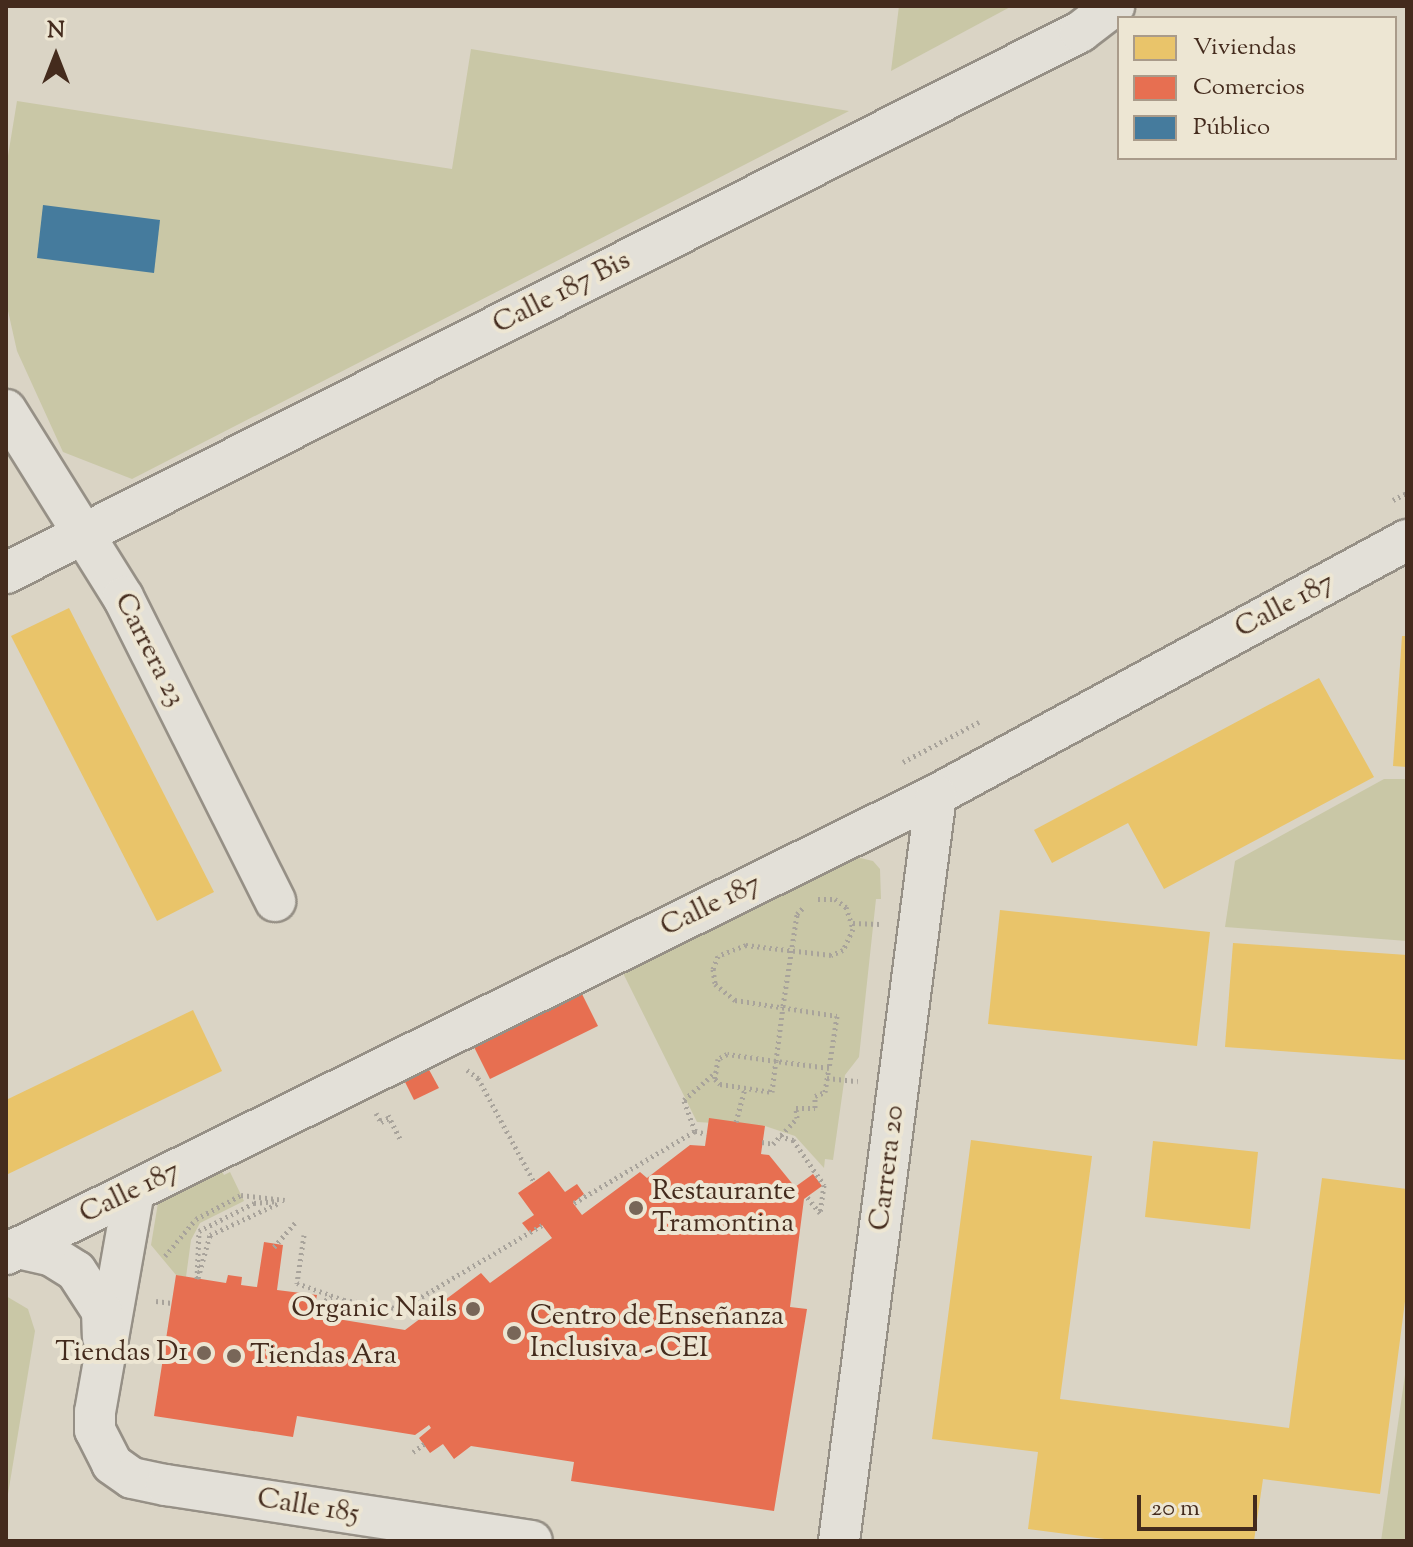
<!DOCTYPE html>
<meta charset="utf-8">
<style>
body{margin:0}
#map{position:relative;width:1413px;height:1547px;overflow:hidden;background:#dad4c5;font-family:"Sorts Mill Goudy",serif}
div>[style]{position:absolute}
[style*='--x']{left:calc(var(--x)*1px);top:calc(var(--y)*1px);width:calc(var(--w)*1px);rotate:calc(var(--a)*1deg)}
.green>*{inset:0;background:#c9c7a6}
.homes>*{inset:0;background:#e9c46a}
.shops>*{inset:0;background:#e76f51}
.public>*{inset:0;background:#457b9d}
.path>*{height:5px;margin-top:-2.5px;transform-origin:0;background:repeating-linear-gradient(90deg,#a8a39b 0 2px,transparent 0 6px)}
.roads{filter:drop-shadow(2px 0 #969086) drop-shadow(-2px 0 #969086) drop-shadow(0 2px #969086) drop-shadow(0 -2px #969086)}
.minor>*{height:40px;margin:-20px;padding:0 20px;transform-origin:20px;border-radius:20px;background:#e3e0d8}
.dots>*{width:22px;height:22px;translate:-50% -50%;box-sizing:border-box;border:4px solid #ede6d3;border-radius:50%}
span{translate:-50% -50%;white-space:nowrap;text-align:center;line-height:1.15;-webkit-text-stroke:8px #ede6d3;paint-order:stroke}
.street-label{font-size:28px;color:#442b1d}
.poi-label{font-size:28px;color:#442b1d}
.left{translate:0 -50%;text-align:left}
.right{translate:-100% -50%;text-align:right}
.frame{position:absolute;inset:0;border:8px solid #442b1d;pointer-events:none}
.legend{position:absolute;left:1117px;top:16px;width:280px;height:144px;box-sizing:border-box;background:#ede6d3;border:2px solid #a99b8a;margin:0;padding:10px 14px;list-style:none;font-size:24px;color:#442b1d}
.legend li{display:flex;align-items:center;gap:16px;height:40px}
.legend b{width:40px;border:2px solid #a99b8a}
.north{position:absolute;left:16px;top:16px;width:80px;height:80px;-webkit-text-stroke:6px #ede6d3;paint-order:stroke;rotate:0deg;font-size:22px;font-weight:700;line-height:32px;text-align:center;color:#442b1d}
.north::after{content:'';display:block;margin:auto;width:28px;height:36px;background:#442b1d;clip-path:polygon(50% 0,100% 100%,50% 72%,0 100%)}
.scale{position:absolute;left:1137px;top:1495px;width:120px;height:36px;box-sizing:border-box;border:4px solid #442b1d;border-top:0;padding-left:10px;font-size:24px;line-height:28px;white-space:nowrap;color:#442b1d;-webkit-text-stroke:6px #ede6d3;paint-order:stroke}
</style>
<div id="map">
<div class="green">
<i style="clip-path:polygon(899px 6px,1012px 6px,891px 71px)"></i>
<i style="clip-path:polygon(471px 49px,849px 111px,132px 479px,63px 452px,17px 351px,6px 302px,6px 168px,17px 101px,452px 169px)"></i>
<i style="clip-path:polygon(1384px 779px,1407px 779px,1407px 941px,1225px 927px,1235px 861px)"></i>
<i style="clip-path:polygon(852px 856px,873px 861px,880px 869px,881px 899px,876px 899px,859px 1057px,845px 1075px,833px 1160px,825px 1159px,824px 1168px,795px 1136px,765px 1126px,697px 1122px,620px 967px)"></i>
<i style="clip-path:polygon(220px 1168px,224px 1175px,230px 1172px,244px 1201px,200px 1223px,191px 1240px,186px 1277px,176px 1275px,151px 1245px,160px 1191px)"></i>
<i style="clip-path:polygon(6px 1296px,28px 1309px,35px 1331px,6px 1506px)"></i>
<i style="clip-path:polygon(1407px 1361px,1407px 1541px,1381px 1541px)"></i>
</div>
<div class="homes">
<i style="clip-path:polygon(69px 608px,214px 892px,157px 921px,11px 636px)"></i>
<i style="clip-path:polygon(1402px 636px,1407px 636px,1407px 767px,1393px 766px)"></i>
<i style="clip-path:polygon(1319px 678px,1374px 777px,1164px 889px,1128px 823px,1052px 863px,1034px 830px)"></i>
<i style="clip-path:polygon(1000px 910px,1210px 932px,1197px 1046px,988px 1024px)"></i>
<i style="clip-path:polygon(1233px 943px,1407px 955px,1407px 1060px,1225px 1047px)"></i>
<i style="clip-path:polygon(193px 1010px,222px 1071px,6px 1175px,6px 1100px)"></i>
<i style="clip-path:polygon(971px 1140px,1092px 1156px,1060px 1399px,1289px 1428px,1322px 1178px,1407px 1189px,1407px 1286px,1380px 1494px,1263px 1479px,1254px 1541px,1120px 1541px,1028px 1529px,1038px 1452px,932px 1439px)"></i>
<i style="clip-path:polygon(1153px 1141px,1258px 1152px,1250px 1229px,1145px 1217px)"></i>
</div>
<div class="shops">
<i style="clip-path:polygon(582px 994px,598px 1026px,490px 1079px,474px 1047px)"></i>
<i style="clip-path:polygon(427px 1066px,439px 1088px,414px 1100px,403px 1078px)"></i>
<i style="clip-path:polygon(709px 1118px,765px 1126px,761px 1154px,769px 1155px,795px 1187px,813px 1174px,822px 1186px,804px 1199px,790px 1307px,807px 1309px,774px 1511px,571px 1481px,574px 1462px,471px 1446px,454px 1459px,443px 1444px,430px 1453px,419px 1438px,431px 1428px,429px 1425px,415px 1435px,297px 1416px,293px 1437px,154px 1416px,176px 1275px,226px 1283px,228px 1275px,242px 1277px,241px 1285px,257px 1287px,264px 1242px,283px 1245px,277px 1290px,317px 1295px,313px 1315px,405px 1330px,481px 1273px,490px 1283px,552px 1238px,542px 1225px,530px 1233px,522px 1223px,534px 1215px,518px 1193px,534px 1182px,549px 1171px,565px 1192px,577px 1184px,584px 1194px,573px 1203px,582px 1215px,640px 1172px,647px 1178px,690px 1145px,705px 1146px)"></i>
</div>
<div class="public">
<i style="clip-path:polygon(43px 205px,160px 220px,154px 273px,37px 258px)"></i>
</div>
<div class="path">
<i style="--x:1393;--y:500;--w:16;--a:-27"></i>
<i style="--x:903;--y:762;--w:86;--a:-27.8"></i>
<i style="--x:818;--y:899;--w:17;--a:0"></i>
<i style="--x:835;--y:899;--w:14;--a:36"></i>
<i style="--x:846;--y:907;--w:23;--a:72"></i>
<i style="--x:853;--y:929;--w:23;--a:115"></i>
<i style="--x:843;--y:950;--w:13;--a:157"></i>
<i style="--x:831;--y:955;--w:86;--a:-173.3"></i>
<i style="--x:746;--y:945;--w:30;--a:159"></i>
<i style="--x:718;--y:956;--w:14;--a:111"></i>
<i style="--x:713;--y:969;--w:15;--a:82"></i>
<i style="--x:715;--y:984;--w:26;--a:39"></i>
<i style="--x:735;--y:1000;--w:103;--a:8.9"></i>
<i style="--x:837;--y:1016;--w:53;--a:98.7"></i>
<i style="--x:853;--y:923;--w:27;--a:2"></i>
<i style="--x:467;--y:1070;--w:14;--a:36"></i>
<i style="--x:478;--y:1078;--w:118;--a:61.7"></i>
<i style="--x:827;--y:1078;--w:31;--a:6"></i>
<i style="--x:376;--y:1113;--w:10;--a:61"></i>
<i style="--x:381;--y:1122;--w:9;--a:-27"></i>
<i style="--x:388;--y:1115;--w:29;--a:63"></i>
<i style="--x:736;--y:1122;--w:35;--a:-75"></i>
<i style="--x:695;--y:1131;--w:33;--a:-110"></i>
<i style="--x:684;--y:1100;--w:43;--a:-41.2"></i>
<i style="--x:780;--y:1136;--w:14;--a:17"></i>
<i style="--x:793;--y:1140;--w:55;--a:55.4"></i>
<i style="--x:824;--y:1185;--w:28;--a:98"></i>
<i style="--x:820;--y:1213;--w:21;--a:-129"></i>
<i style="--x:762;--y:1142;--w:11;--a:10"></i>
<i style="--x:773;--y:1144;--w:35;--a:-47"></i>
<i style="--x:797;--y:1118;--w:10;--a:-96"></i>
<i style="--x:796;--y:1108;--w:19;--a:0"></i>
<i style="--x:815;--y:1108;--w:12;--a:-90"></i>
<i style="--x:815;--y:1096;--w:11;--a:-22"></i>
<i style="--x:825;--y:1092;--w:24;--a:-81"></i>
<i style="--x:829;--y:1068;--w:53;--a:-172.5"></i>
<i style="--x:776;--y:1061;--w:49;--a:-171.9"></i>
<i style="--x:727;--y:1054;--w:10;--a:151"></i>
<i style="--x:718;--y:1059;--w:20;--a:99"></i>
<i style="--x:715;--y:1079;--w:7;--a:45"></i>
<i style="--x:720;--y:1084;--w:53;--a:8.7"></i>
<i style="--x:772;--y:1092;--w:31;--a:-83"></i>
<i style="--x:776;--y:1061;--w:55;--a:-82.7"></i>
<i style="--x:783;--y:1006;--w:93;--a:-81.3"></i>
<i style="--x:797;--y:914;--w:8;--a:-45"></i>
<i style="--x:574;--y:1203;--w:141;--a:-30.8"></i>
<i style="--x:695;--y:1131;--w:12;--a:14"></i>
<i style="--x:304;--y:1235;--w:49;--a:98.3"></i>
<i style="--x:297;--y:1283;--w:50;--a:19.9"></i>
<i style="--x:344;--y:1300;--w:58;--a:9"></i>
<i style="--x:401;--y:1309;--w:164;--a:-30.8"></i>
<i style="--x:274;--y:1247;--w:35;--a:-49"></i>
<i style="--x:165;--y:1256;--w:48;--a:-50"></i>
<i style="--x:196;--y:1219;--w:51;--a:-28.1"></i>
<i style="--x:241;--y:1195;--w:44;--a:6.5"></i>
<i style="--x:198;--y:1278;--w:45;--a:-74.4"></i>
<i style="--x:210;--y:1235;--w:76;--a:-24.9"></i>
<i style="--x:197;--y:1279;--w:48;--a:-87.6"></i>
<i style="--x:199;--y:1231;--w:62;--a:-27"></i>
<i style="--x:254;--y:1203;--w:21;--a:-5"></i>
<i style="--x:156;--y:1301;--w:16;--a:7"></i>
<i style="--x:315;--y:1307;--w:19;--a:-32"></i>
<i style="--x:413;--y:1452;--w:14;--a:-36"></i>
</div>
<div class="roads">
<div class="minor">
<i style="--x:6;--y:410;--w:221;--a:58"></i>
<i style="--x:123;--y:597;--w:340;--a:63.4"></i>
<i style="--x:6;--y:573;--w:1203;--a:-26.74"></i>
<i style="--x:1080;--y:32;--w:43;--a:-37.4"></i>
<i style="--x:134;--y:1191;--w:224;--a:100"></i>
<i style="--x:95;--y:1412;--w:18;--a:90"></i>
<i style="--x:95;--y:1430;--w:38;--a:63"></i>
<i style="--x:112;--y:1464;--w:24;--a:35"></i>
<i style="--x:132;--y:1478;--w:35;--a:12"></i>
<i style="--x:166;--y:1485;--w:370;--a:8.7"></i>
<i style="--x:18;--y:1248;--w:35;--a:13"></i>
<i style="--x:52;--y:1256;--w:28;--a:32"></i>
<i style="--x:76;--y:1271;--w:48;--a:57"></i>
<i style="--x:102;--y:1311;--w:26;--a:88"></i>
<i style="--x:6;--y:1254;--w:1037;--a:-26.27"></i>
<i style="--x:936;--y:795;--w:536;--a:-28.43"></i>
<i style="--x:839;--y:1541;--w:752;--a:-82.59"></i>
</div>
</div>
<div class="dots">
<i style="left:636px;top:1208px;background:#786658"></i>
<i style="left:473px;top:1309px;background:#786658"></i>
<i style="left:514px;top:1333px;background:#786658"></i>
<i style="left:204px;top:1353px;background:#786658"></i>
<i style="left:234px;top:1356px;background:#786658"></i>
</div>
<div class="street-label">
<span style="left:562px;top:293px;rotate:-27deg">Calle 187 Bis</span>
<span style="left:1285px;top:606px;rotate:-28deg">Calle 187</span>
<span style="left:149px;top:650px;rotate:63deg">Carrera 23</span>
<span style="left:711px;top:906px;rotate:-26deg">Calle 187</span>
<span style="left:888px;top:1168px;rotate:-83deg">Carrera 20</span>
<span style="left:130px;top:1193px;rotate:-26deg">Calle 187</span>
<span style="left:308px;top:1507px;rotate:9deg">Calle 185</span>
</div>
<div class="poi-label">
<span class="left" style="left:652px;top:1208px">Restaurante<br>Tramontina</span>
<span class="right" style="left:457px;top:1309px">Organic Nails</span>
<span class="left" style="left:530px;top:1333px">Centro de Enseñanza<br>Inclusiva - CEI</span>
<span class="right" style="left:188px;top:1353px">Tiendas D1</span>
<span class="left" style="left:250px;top:1356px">Tiendas Ara</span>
</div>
<div class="frame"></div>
<ul class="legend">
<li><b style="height:22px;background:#e9c46a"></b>Viviendas</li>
<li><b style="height:22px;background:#e76f51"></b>Comercios</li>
<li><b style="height:22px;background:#457b9d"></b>Público</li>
</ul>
<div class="north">N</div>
<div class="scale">20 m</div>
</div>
